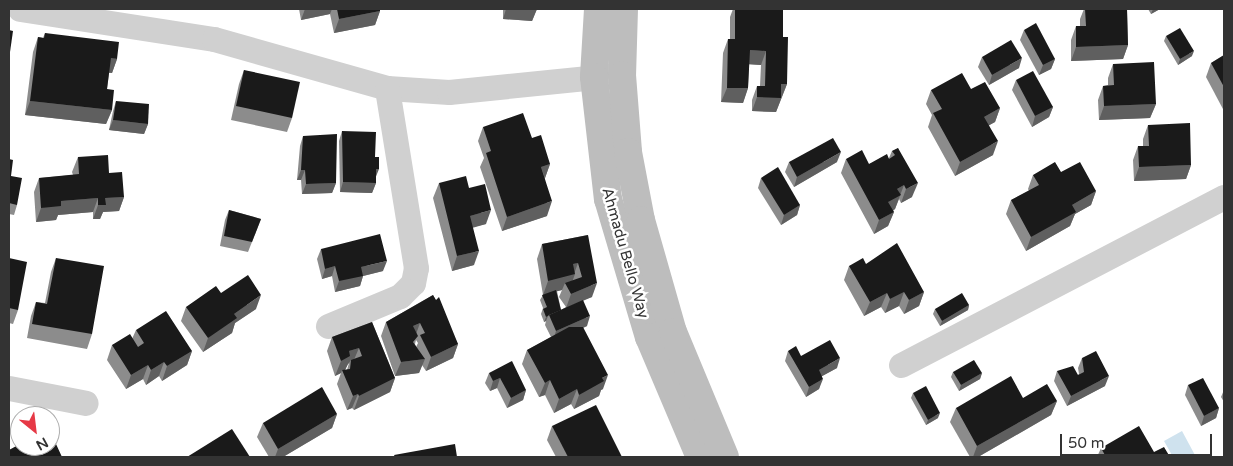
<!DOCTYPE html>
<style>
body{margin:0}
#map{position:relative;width:1233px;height:466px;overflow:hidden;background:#fff;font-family:"Varela Round",sans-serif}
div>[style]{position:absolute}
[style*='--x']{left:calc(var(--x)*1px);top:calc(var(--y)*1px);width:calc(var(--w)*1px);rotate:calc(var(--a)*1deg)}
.water>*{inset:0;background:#cfe2ee}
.minor>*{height:25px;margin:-12.5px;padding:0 12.5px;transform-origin:12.5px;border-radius:12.5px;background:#d0d0d0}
.secondary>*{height:28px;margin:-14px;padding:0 14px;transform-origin:14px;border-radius:14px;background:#bdbdbd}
.wall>*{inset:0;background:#8c8c8c}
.shaded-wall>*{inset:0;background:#5f5f5f}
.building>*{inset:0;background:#1a1a1a}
span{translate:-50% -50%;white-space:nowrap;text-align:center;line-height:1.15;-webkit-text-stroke:5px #fff;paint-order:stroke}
.street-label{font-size:15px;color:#333}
.frame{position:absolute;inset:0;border:10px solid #333;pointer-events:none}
.north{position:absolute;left:10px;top:406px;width:50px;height:50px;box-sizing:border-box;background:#fff;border:1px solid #adadad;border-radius:50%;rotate:151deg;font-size:14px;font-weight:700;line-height:20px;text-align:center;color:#333}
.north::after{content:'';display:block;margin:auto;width:18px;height:22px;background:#e63946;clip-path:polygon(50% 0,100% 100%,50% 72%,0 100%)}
.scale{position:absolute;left:1060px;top:434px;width:152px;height:22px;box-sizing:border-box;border:2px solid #333;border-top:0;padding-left:6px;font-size:15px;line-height:18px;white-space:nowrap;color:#333;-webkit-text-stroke:4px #fff;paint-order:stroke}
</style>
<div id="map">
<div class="water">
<i style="clip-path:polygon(1182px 431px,1196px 457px,1173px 457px,1164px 441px)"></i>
</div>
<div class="minor">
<i style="--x:20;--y:9;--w:196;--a:8.8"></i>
<i style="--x:214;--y:39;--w:180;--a:15.8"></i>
<i style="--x:387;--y:88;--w:62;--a:3.7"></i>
<i style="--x:449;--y:92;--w:167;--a:-5.8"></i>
<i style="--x:328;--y:326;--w:78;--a:-22.6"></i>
<i style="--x:400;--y:296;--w:18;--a:-45"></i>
<i style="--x:413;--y:283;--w:15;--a:-79"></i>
<i style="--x:416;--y:268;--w:182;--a:-99.2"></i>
<i style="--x:901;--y:365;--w:364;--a:-27.5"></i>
<i style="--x:9;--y:388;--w:78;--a:11"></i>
</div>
<div class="secondary">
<i style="--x:598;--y:9;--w:68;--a:93.4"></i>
<i style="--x:594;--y:77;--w:123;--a:83.5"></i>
<i style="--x:608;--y:199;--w:144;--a:73.5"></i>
<i style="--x:649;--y:337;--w:130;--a:67"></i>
<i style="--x:624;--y:9;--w:66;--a:91.7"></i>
<i style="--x:622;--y:75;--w:77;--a:85.5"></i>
<i style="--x:628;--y:152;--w:69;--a:79.2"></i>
<i style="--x:641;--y:220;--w:116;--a:74.1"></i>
<i style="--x:673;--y:332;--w:135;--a:67.4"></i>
</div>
<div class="wall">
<i style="clip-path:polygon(299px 9px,380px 9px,380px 11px,375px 25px,334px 33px,330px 14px,301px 20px)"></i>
<i style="clip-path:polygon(503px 9px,537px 9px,532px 21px,503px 19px)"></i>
<i style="clip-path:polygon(733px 9px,783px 9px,783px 37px,787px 84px,776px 112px,752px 111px,752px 100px,757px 86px,760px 86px,761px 65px,749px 64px,748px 88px,743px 103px,721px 102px,723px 53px,728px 39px,730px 39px,730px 17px)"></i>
<i style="clip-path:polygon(1084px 9px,1127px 9px,1128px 45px,1123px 59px,1071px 61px,1071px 40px,1076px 26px,1080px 26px,1080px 19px)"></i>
<i style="clip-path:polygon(1148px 9px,1160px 9px,1151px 14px)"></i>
<i style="clip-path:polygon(1024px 30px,1055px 59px,1051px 69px,1039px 75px,1020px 40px)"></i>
<i style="clip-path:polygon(45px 33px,117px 59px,112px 73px,109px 73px,107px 89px,112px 110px,106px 124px,25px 115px,33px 52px,38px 37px,43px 38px)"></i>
<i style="clip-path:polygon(1166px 36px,1192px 56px,1178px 65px,1164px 41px)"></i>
<i style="clip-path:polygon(1224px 55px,1224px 111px,1206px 77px,1211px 63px)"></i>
<i style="clip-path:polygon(982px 57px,1019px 68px,989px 85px,978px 67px)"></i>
<i style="clip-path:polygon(1113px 64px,1156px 104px,1150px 118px,1099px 120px,1098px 100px,1103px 86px,1108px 85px,1108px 78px)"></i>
<i style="clip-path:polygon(244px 70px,292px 118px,287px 132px,231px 120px,239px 84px)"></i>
<i style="clip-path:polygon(1016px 80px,1053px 107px,1049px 117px,1032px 127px,1012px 90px)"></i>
<i style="clip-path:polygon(971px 89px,1000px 108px,995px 122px,989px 125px,993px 155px,955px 176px,928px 127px,932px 115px,926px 104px,931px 90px)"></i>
<i style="clip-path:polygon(116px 101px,148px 124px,144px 134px,109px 130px,113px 111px)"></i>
<i style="clip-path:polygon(1148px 125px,1191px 165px,1186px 179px,1134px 181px,1133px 160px,1138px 146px,1143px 146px,1143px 139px)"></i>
<i style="clip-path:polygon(483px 127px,532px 138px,550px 164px,545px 178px,547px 216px,502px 231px,480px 167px,484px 158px,478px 141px)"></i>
<i style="clip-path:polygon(342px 131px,375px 157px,376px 183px,372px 193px,340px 192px,339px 141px)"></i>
<i style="clip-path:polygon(303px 136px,336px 183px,332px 193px,302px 194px,301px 180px,297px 180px,300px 146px)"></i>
<i style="clip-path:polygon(898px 148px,912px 197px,901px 203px,899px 199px,895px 209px,893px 211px,894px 212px,888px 226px,874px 234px,841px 173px,846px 159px,869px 164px,889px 158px,892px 151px)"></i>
<i style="clip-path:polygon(78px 157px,109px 173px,124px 197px,119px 211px,103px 212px,100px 219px,93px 219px,93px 212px,58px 215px,56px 220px,36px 222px,34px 192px,39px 178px,73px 175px,72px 172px)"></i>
<i style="clip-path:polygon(9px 159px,11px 176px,17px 205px,14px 215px,9px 214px)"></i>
<i style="clip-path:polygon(789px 162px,837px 162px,794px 187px,785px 172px)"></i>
<i style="clip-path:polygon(1061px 172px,1096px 191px,1091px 205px,1075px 214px,1070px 226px,1026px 251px,1006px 214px,1011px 200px,1029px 191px,1028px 189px,1033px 175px)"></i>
<i style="clip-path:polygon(761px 178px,800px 205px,797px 215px,781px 225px,758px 188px)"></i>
<i style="clip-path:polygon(439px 183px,469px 188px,486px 224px,473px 227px,474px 265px,452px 271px,433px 198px)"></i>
<i style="clip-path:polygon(229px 210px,261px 219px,248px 252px,220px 246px,225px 220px)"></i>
<i style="clip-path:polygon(evenodd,588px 235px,592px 297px,583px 300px,587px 326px,583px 328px,603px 389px,601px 390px,599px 396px,574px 409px,571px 404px,554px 413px,545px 395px,539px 397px,522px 364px,527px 350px,551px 337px,545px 325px,546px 321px,544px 322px,541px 314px,543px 308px,540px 300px,543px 295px,537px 259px,542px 244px,588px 235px,562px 290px,559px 297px,566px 307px,561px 310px,557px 291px,562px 290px)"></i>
<i style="clip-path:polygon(321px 249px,383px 271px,363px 276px,360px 286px,335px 292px,332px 276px,322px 279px,317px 259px)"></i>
<i style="clip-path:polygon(9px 258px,18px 310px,13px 324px,9px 323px)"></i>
<i style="clip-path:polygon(56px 258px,92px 334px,87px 349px,27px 338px,31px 316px,36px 302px,45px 303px,51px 272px)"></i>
<i style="clip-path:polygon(866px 264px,924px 292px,919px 306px,904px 314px,899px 306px,885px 313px,881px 307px,864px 316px,844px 280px,849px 266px)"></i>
<i style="clip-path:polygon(221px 293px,256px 309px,235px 323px,232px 333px,203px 352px,181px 321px,186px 307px)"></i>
<i style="clip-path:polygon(evenodd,433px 295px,458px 344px,453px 358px,426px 371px,422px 365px,419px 373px,395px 376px,381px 336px,386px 322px,433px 295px,416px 340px,418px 343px,416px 347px,415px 344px,416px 340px)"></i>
<i style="clip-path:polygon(969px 305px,968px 310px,940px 326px,933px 314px,935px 309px)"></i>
<i style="clip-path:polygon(evenodd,372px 322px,395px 378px,390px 392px,354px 410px,352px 408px,347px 410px,337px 384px,341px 373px,335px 376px,327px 351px,332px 337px,372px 322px,349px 363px,347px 370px,345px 370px,348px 364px,349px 363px)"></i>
<i style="clip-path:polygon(136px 330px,192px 351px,187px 365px,162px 381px,159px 376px,146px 385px,143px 379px,126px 389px,107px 360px,112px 345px,132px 339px)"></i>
<i style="clip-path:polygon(788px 351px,801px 356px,837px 368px,822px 376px,819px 389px,806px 397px,785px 361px)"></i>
<i style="clip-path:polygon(1082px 358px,1105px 386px,1067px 406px,1054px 381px,1057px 371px,1078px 375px,1079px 374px,1078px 368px)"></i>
<i style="clip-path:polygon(953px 372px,982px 373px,980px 379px,959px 391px,951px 377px)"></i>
<i style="clip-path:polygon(489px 373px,526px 390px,523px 400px,507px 408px,497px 388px,490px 391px,485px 383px)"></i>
<i style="clip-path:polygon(1188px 385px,1219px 408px,1216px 418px,1201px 426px,1185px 395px)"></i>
<i style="clip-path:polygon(1224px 390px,1224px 402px,1221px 397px)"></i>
<i style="clip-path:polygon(913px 393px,938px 418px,926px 425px,911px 398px)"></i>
<i style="clip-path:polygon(1023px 398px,1057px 401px,1051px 415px,978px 457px,970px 457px,950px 422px,956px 408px)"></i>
<i style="clip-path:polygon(337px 414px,332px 428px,283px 457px,269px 457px,257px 437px,263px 423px)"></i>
<i style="clip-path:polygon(552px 426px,622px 457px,556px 457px,547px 440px)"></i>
<i style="clip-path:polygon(1101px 448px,1170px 457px,1097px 457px)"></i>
</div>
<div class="shaded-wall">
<i style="clip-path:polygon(305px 9px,332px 9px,330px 14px,301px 20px)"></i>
<i style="clip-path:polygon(506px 9px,537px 9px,532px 21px,503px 19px)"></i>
<i style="clip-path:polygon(1153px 9px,1160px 9px,1151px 14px)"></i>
<i style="clip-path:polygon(380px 11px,375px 25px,334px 33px,339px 19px)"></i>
<i style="clip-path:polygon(1128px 45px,1123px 59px,1071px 61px,1076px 47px)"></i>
<i style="clip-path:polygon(750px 50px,766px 51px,761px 65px,744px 64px)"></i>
<i style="clip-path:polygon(1194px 51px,1192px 56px,1178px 65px,1180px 59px)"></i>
<i style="clip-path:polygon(111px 58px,117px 59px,112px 73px,106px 72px)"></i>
<i style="clip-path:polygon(1022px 58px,1019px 68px,989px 85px,992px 75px)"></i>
<i style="clip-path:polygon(1055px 59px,1051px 69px,1039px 75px,1043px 65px)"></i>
<i style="clip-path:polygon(781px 84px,787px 84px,776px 112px,752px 111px,757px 97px)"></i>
<i style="clip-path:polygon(727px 88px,748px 88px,743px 103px,721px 102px)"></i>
<i style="clip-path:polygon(30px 101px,112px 110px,106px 124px,25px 115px)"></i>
<i style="clip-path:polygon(1156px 104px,1150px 118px,1099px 120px,1104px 106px)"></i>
<i style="clip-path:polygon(1053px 107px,1049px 117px,1032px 127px,1035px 116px)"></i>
<i style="clip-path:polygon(1000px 108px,995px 122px,979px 131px,984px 117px)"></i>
<i style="clip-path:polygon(113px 120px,148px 124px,144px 134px,109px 130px)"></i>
<i style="clip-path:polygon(998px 141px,993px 155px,955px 176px,960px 162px)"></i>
<i style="clip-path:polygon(841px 152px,837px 162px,794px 187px,797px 177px)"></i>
<i style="clip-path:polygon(550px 164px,545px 178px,541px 167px)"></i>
<i style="clip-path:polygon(1191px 165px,1186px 179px,1134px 181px,1139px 167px)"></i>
<i style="clip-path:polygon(376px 169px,379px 169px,375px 179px)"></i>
<i style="clip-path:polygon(301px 170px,305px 170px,301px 180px,297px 180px)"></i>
<i style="clip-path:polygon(343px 182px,376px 183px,372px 193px,340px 192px)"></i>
<i style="clip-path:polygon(336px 183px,332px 193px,302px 194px,306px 184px)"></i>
<i style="clip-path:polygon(918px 183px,912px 197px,901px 203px,906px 189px)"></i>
<i style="clip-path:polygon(904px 185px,895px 209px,883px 216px,888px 202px,897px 189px)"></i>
<i style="clip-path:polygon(1096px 191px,1091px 205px,1075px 214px,1070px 226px,1026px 251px,1031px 237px,1072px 205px)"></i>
<i style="clip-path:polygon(124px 197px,119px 211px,103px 212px,100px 219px,93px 219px,98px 205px,105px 198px)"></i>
<i style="clip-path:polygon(98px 198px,93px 212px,58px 215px,56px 220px,36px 222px,41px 208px,61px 201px)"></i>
<i style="clip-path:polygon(552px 201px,547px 216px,502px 231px,507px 217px)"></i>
<i style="clip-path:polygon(800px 205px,797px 215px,781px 225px,784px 215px)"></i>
<i style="clip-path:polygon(491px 210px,486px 224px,465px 230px,470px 216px)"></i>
<i style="clip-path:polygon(894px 212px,888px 226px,874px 234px,879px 220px)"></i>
<i style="clip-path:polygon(479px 251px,474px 265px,452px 271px,457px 256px)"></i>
<i style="clip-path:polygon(387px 261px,383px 271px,363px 276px,360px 286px,335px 292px,339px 281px,361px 267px)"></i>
<i style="clip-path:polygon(578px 263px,574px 274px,575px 274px,570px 288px,565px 283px,562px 290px,543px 295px,548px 281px,573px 264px)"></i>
<i style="clip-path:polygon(335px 266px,332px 276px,322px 279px,325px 269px)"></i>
<i style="clip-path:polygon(597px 283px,592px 297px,566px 308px,571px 294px)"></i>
<i style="clip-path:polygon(904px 292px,899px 306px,885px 313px,890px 299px)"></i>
<i style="clip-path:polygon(924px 292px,919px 306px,904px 314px,909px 300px)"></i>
<i style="clip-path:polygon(887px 293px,881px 307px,864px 316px,870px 302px)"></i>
<i style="clip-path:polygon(261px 295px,256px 309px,235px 323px,232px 333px,203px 352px,208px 338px,234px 314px)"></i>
<i style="clip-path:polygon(969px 305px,968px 310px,940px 326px,942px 321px)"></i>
<i style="clip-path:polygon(548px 316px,546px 321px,544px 322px,546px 317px)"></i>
<i style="clip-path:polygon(590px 316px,587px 326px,553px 341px,556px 331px)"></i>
<i style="clip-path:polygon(420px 323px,415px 337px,413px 326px)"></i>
<i style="clip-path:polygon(458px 344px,453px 358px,426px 371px,431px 357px)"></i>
<i style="clip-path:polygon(359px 348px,353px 362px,351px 360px,349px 363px,348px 364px,345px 370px,342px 370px,341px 373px,335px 376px,341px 361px,349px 351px)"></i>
<i style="clip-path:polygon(192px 351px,187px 365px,162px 381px,167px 366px)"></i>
<i style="clip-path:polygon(840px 358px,837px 368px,815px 380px,819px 370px)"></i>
<i style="clip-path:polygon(425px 359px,419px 373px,395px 376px,401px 362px)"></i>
<i style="clip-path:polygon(164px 362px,159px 376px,146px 385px,151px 370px)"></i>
<i style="clip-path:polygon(148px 365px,143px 379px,126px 389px,131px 375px)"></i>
<i style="clip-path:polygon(982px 373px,980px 379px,959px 391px,961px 385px)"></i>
<i style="clip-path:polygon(608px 375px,603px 389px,601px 390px,599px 396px,574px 409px,579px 395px,602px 378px)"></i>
<i style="clip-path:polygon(1109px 376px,1105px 386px,1067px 406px,1071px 396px)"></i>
<i style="clip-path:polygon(395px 378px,390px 392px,354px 410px,359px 396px)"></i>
<i style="clip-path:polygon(500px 378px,497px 388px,490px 391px,493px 381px)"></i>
<i style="clip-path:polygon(823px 379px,819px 389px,806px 397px,809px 387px)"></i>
<i style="clip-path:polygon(550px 380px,545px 395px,539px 397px,545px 383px)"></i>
<i style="clip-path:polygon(577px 389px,571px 404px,554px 413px,559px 399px)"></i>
<i style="clip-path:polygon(526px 390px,523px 400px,507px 408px,511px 398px)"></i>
<i style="clip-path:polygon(358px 394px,352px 408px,347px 410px,353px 396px)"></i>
<i style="clip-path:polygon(1057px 401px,1051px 415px,978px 457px,973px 457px,977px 446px)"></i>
<i style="clip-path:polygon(1219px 408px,1216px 418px,1201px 426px,1204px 416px)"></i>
<i style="clip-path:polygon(940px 413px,938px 418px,926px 425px,928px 420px)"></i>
<i style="clip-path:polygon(337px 414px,332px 428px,283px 457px,275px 457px,278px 449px)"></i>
</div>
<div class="building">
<i style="clip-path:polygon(337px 9px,380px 9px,380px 11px,339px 19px)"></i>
<i style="clip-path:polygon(735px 9px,783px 9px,783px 37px,788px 37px,787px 84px,781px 84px,781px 98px,757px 97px,757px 86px,765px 86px,766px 51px,750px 50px,748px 88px,727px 88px,728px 39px,735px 39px)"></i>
<i style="clip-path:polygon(1085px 9px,1127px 9px,1128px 45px,1076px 47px,1076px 26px,1086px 26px)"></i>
<i style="clip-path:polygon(1036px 23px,1055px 59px,1043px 65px,1024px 30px)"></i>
<i style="clip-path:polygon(1180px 28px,1194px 51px,1180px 59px,1166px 36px)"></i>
<i style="clip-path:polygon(9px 30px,13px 31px,9px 59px)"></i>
<i style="clip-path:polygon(45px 33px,119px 42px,117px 59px,111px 58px,107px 89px,114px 90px,112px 110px,30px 101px,38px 37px,44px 38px)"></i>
<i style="clip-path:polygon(1011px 40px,1022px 58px,992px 75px,982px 57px)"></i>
<i style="clip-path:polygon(1224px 55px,1224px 87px,1211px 63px)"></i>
<i style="clip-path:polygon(1154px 62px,1156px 104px,1104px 106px,1103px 86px,1114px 85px,1113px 64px)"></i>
<i style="clip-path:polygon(244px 70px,300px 82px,292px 118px,236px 106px)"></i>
<i style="clip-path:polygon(1033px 71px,1053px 107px,1035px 116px,1016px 80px)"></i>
<i style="clip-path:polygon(962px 73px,971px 89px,985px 82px,1000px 108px,984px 117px,998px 141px,960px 162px,933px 113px,942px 109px,931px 90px)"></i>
<i style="clip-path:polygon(116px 101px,149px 104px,148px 124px,113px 120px)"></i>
<i style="clip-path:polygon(523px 113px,532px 138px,541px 135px,550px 164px,541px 167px,552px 201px,507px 217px,486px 153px,491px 151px,483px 127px)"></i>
<i style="clip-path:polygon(1190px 123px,1191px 165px,1139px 167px,1138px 146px,1149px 146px,1148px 125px)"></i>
<i style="clip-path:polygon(342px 131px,376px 132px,375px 157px,379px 157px,379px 169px,376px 169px,376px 183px,343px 182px)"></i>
<i style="clip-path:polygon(337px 134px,336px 183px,306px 184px,305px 170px,301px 170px,303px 136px)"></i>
<i style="clip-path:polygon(833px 138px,841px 152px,797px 177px,789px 162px)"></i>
<i style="clip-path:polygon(898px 148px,918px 183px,906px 189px,904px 185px,897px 189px,901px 195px,888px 202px,894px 212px,879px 220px,846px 159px,862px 150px,869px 164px,887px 154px,889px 159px,895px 155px,892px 151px)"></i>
<i style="clip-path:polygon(108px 155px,109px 173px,122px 172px,124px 197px,105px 198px,106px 205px,98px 205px,98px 198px,61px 201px,61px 206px,41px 208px,39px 178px,79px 174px,78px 157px)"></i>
<i style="clip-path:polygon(9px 159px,13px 160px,11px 176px,22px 178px,17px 205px,9px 203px)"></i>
<i style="clip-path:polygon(1055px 162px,1061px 172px,1080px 162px,1096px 191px,1072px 205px,1076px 212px,1031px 237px,1011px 200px,1039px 185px,1033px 175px)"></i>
<i style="clip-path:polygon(778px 167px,800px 205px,784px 215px,761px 178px)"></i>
<i style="clip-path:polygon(466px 176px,469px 188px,485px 184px,491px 210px,470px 216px,479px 251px,457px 256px,439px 183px)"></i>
<i style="clip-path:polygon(229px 210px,261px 219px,252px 242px,224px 236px)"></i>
<i style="clip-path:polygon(380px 234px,387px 261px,361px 267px,363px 276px,339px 281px,335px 266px,325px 269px,321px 249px)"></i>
<i style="clip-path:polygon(588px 235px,597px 283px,571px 294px,565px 283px,582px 277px,578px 263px,573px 264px,575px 274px,548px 281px,542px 244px)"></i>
<i style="clip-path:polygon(897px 243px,924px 292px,909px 300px,904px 292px,890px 299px,887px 293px,870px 302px,849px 266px,863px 258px,866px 264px)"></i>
<i style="clip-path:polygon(9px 258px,27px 262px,18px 310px,9px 308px)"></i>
<i style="clip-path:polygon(56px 258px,104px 266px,92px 334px,32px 324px,36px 302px,47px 304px)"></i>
<i style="clip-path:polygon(248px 275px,261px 295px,234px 314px,237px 318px,208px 338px,186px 307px,216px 286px,221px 293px)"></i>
<i style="clip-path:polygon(556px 290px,561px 310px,549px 315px,548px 316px,546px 317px,543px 309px,547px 307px,542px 295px)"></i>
<i style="clip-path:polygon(962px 293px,969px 305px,942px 321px,935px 309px)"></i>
<i style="clip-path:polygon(433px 295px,436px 300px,439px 297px,458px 344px,431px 357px,420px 335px,425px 333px,420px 323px,413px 326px,418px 336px,413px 342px,425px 359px,401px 362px,386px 322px)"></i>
<i style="clip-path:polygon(583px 300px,590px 316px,556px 331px,549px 315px)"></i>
<i style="clip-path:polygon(166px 311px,192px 351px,167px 366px,164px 362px,151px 370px,148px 365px,131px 375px,112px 345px,130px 334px,138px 347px,144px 343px,136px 330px)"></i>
<i style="clip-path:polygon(372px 322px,395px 378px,359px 396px,358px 394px,353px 396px,342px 370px,350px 369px,351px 360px,362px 356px,359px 348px,349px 351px,350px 356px,341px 361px,332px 337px)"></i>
<i style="clip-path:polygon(569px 327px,583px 327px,608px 375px,602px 378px,604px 381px,579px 395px,577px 389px,559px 399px,550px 380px,545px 383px,527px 350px)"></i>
<i style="clip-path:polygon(830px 340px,840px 358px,819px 370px,823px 379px,809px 387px,788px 351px,796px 346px,801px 356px)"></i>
<i style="clip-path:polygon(1096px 351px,1109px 376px,1071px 396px,1057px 371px,1073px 366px,1078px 375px,1084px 372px,1082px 358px)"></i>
<i style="clip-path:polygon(974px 360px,982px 373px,961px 385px,953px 372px)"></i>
<i style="clip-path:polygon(512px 361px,526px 390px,511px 398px,500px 378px,493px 381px,489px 373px)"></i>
<i style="clip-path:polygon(1011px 376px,1023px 398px,1047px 384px,1057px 401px,977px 446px,956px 408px)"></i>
<i style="clip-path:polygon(1203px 378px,1219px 408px,1204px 416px,1188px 385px)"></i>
<i style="clip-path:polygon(926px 386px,940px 413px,928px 420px,913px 393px)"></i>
<i style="clip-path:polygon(322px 387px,337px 414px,278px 449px,263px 423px)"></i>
<i style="clip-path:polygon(596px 405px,622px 457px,568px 457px,552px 426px)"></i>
<i style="clip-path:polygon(1139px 426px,1154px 452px,1164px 447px,1170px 457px,1106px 457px,1101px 448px)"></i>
<i style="clip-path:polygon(232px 429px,250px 457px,187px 457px)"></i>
<i style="clip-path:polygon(50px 431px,62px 457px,9px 457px,9px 450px,20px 444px,20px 446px,50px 446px)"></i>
<i style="clip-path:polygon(455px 444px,457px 457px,395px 457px,394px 455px)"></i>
</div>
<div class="street-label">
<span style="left:625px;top:253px;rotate:74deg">Ahmadu Bello Way</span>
</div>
<div class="frame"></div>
<div class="north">N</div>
<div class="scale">50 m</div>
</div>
